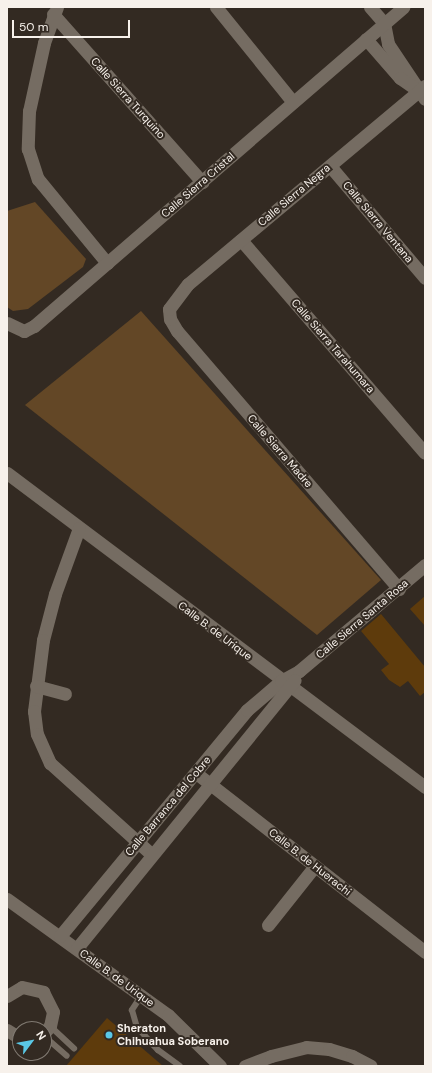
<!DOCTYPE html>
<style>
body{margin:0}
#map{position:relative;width:432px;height:1073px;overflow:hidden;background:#332a22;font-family:"DM Sans",sans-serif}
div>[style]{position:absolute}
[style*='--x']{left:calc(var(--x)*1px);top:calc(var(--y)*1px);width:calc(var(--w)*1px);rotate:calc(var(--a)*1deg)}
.green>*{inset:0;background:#634726}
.building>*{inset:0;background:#5e3b0c}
.service>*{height:6px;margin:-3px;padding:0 3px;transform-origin:3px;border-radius:3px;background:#756c62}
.minor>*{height:13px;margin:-6.5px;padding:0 6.5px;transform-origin:6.5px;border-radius:6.5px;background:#756c62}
.dots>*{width:11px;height:11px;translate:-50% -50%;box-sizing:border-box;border:2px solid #332a22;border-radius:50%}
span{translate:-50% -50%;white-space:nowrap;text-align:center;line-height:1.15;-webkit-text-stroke:4px #332a22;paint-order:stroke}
.street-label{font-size:11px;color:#f7f1eb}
.poi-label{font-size:11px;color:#f7f1eb;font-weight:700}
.left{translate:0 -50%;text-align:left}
.frame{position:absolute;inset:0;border:8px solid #f7f1eb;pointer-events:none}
.north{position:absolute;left:12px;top:1021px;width:40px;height:40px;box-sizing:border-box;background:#332a22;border:1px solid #817a72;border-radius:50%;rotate:58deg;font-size:11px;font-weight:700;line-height:16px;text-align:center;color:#f7f1eb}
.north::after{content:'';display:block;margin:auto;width:14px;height:18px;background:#5ac8e6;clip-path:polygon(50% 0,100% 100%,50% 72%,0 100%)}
.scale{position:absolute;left:12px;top:20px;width:118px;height:18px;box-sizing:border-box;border:2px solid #f7f1eb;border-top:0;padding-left:5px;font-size:12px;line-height:14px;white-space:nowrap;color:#f7f1eb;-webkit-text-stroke:3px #332a22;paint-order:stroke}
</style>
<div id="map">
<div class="green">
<i style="clip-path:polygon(35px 202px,86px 259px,83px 267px,28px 309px,13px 311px,7px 307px,7px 211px)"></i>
<i style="clip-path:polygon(141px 311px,381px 580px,317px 635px,25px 405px)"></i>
</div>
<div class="building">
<i style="clip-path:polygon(425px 596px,425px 626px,410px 609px)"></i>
<i style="clip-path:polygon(381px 614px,425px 667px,425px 692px,420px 696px,408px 681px,400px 687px,389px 680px,381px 670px,389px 664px,361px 631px)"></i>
<i style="clip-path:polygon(107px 1018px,163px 1066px,66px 1066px)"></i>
</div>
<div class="service">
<i style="--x:141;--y:996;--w:17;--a:123"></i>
<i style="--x:132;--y:1010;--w:18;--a:74"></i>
<i style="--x:137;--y:1027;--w:31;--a:48"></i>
<i style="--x:158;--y:1050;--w:27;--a:36"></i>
<i style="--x:50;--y:1026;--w:33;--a:43"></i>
<i style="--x:44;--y:1036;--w:30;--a:41"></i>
</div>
<div class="minor">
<i style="--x:57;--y:7;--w:38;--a:110"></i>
<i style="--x:44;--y:43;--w:70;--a:102.4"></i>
<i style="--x:29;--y:111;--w:38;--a:92"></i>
<i style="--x:28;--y:149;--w:32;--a:72"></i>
<i style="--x:38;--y:179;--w:109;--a:50.6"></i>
<i style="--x:216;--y:7;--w:122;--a:51"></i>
<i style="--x:370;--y:7;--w:21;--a:49"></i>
<i style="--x:384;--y:23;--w:21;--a:79"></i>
<i style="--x:388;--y:44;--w:66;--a:56.1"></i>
<i style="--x:53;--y:14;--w:225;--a:48.4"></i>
<i style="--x:366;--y:39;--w:52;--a:48.9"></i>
<i style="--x:400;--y:78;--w:21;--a:35"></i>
<i style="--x:330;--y:166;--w:147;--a:49.7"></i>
<i style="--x:241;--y:240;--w:281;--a:49.2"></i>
<i style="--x:7;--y:323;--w:19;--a:25"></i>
<i style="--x:24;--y:331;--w:11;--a:-27"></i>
<i style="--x:34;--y:326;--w:488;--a:-40.8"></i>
<i style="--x:7;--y:473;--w:523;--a:36.91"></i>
<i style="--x:79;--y:528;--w:70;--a:110"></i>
<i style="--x:55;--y:594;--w:48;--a:104.6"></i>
<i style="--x:43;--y:640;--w:72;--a:97.2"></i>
<i style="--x:34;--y:711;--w:23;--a:83"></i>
<i style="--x:37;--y:734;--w:32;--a:66"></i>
<i style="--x:50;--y:763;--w:137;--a:42"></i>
<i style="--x:399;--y:589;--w:340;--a:-130.7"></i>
<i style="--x:177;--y:331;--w:14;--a:-120"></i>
<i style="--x:170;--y:319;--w:10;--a:-96"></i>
<i style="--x:169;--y:309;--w:31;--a:-53"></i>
<i style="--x:188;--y:284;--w:309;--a:-39.9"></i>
<i style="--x:36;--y:686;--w:30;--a:15"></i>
<i style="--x:196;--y:773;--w:291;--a:38"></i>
<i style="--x:7;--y:899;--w:198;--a:35.8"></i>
<i style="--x:168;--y:1015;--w:73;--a:44.4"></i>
<i style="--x:268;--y:925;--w:75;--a:-51.5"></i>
<i style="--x:60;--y:936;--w:293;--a:-50.4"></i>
<i style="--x:247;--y:710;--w:45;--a:-40.5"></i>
<i style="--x:281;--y:681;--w:21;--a:-29"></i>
<i style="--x:299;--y:671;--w:165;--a:-40.1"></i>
<i style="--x:77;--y:948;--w:345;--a:-50.9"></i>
<i style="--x:7;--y:996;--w:17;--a:-31"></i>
<i style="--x:22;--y:987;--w:22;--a:13"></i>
<i style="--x:43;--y:992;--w:22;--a:63"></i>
<i style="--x:53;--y:1012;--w:14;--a:102"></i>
<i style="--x:50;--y:1026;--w:9;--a:131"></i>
<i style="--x:7;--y:1030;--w:15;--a:32"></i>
<i style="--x:245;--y:1066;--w:28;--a:-21"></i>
<i style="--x:271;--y:1056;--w:36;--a:-14"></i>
<i style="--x:306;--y:1047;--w:23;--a:5"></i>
<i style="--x:329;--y:1049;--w:24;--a:17"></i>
<i style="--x:352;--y:1056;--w:21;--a:28"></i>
</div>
<div class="dots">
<i style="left:109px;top:1035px;background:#5ac8e6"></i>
</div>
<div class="street-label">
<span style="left:128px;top:98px;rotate:48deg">Calle Sierra Turquino</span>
<span style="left:198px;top:185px;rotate:-41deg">Calle Sierra Cristal</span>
<span style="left:294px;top:195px;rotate:-40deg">Calle Sierra Negra</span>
<span style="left:378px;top:222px;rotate:50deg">Calle Sierra Ventana</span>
<span style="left:333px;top:346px;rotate:49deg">Calle Sierra Tarahumara</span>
<span style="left:280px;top:451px;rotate:49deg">Calle Sierra Madre</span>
<span style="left:362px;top:619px;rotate:-40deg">Calle Sierra Santa Rosa</span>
<span style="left:215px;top:631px;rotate:37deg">Calle B. de Urique</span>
<span style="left:168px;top:806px;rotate:-50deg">Calle Barranca del Cobre</span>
<span style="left:310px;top:862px;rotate:38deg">Calle B. de Huerachi</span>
<span style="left:117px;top:978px;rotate:36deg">Calle B. de Urique</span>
</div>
<div class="poi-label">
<span class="left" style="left:117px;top:1035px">Sheraton<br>Chihuahua Soberano</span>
</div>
<div class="frame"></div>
<div class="north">N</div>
<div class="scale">50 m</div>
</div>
